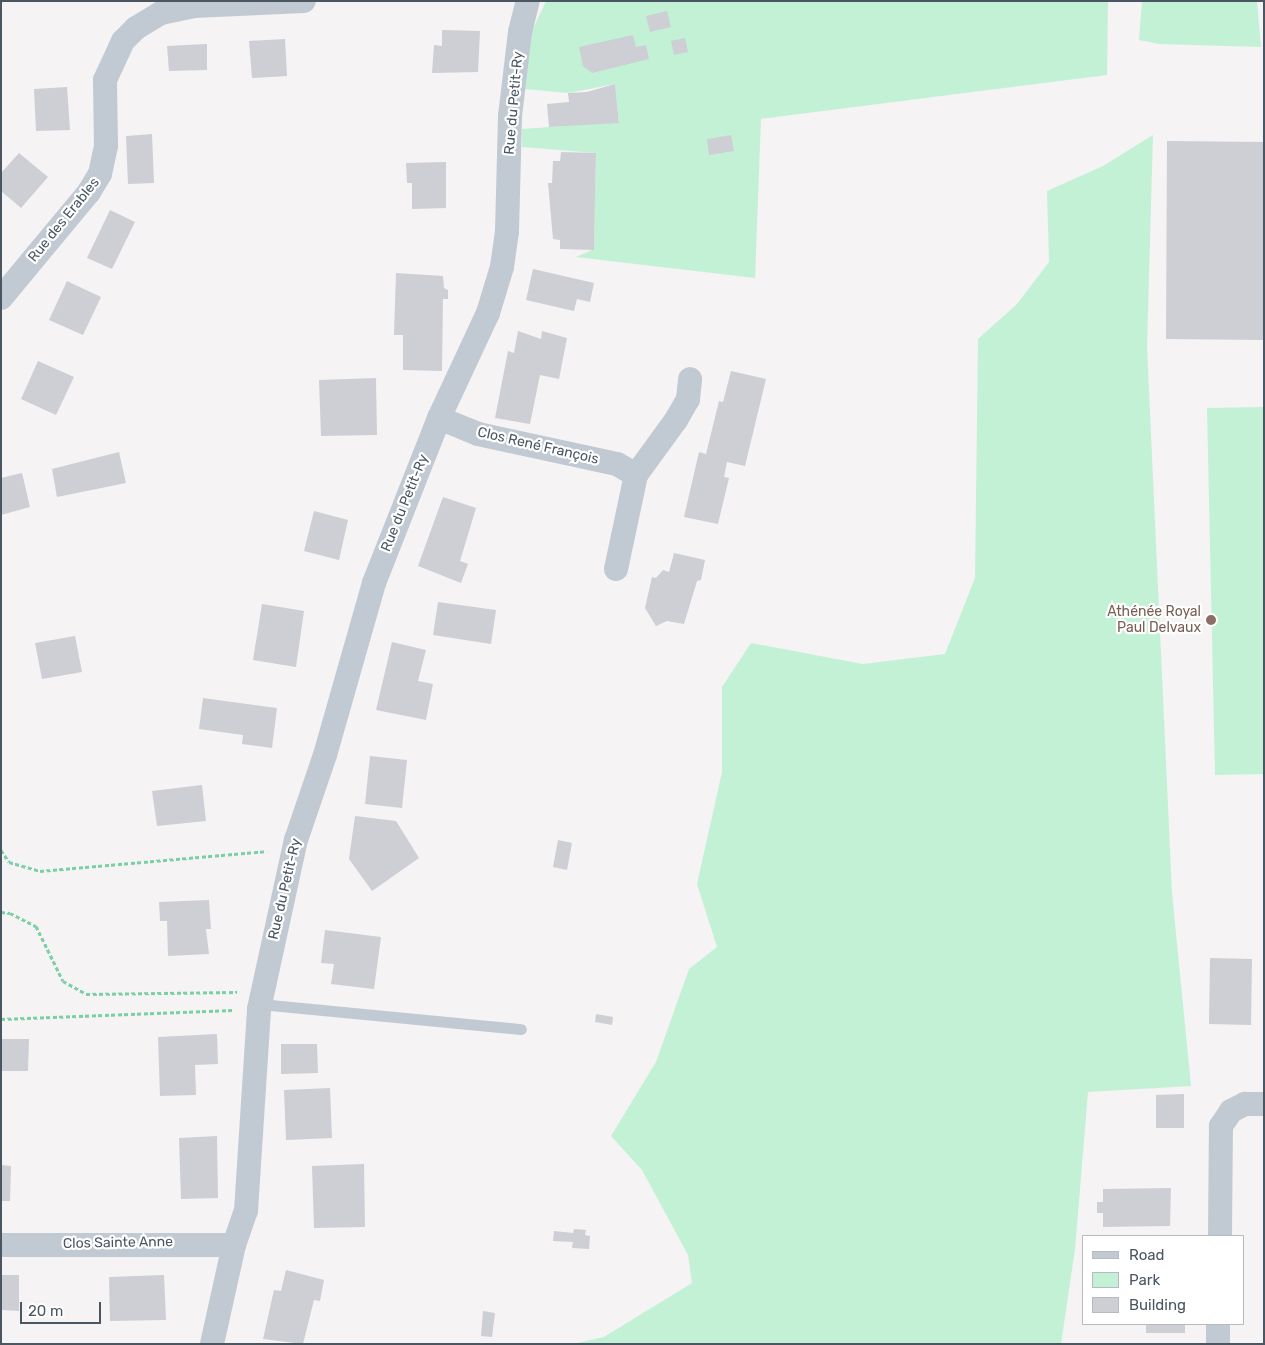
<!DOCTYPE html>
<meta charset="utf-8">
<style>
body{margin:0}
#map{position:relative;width:1265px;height:1345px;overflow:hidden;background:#f5f3f3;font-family:Rubik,sans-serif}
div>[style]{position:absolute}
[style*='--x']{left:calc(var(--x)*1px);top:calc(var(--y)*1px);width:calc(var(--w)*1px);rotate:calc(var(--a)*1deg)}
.green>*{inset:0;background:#c3f1d5}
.building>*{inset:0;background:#cdcfd5}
.path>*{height:3px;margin-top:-1.5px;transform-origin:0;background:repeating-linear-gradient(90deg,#7ad0a6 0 4px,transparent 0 6.5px)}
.lane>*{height:11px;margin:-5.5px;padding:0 5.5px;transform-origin:5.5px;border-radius:5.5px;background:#c1cad2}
.street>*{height:24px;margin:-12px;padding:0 12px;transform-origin:12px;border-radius:12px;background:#c1cad2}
.dots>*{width:14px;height:14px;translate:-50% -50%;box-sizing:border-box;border:2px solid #fff;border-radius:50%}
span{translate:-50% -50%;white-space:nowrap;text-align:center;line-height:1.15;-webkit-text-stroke:4.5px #fff;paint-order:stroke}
.street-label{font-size:14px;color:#4a5661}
.education-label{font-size:14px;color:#785e54}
.right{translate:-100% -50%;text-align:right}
.frame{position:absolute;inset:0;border:2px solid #4a5661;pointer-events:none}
.legend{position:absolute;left:1082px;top:1235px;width:162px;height:90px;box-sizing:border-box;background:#fff;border:1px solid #b7bbc0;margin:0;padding:6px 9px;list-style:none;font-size:15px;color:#4a5661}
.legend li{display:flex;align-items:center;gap:10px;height:25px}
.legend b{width:25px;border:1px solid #b7bbc0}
.scale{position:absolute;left:20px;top:1302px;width:81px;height:22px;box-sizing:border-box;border:2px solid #4a5661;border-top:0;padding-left:6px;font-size:15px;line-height:18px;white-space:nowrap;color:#4a5661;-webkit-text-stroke:4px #fff;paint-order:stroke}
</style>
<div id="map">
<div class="green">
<i style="clip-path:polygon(546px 1px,1108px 1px,1107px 75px,761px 119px,755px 278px,576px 257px,594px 249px,596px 153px,522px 147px,522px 129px,619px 122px,615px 84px,568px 93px,524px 89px,532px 31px)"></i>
<i style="clip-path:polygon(1142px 1px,1257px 1px,1261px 47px,1159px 44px,1139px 40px)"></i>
<i style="clip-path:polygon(1153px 135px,1147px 347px,1172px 893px,1191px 1086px,1088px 1092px,1075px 1249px,1061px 1344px,573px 1344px,604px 1337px,692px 1283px,688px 1255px,642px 1170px,611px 1136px,656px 1062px,689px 969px,717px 947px,697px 884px,722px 772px,722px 687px,751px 643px,863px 664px,945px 654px,975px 578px,978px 339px,1017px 304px,1049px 262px,1047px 191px,1103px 166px)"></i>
<i style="clip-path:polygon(1264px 407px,1264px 774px,1215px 775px,1207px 408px)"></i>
</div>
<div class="building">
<i style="clip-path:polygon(667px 11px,671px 27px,650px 32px,646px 16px)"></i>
<i style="clip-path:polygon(442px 30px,480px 31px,478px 72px,432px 73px,434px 45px,442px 46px)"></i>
<i style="clip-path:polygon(633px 35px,636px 47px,646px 45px,649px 59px,592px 73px,583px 66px,579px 47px)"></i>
<i style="clip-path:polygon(685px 38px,688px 52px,674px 55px,671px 41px)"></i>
<i style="clip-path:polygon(285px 39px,287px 76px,252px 78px,249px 41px)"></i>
<i style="clip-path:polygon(207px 44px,207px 70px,169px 71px,167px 46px)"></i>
<i style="clip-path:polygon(615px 84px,619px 123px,549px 127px,547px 104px,569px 102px,568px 93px,587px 92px)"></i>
<i style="clip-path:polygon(67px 87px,70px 130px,36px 131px,34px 89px)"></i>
<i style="clip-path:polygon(152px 134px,154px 183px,128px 184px,126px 136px)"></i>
<i style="clip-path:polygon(731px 135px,734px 151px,709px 155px,707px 139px)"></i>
<i style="clip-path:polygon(1167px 141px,1264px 142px,1264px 340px,1166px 339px)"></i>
<i style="clip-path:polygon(561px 152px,596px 153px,594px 250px,560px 249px,560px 240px,553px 239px,548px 183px,552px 183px,553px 161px,560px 161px)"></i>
<i style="clip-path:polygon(19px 153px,48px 177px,21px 208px,1px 191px,1px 173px)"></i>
<i style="clip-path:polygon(446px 162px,446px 208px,412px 209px,412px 183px,407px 183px,406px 163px)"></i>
<i style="clip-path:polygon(110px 210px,135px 222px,112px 269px,87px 258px)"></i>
<i style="clip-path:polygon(533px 269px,594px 283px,590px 302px,577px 299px,574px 311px,526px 300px)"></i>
<i style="clip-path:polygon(396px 273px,443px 276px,444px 288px,448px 290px,448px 299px,443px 299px,442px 371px,403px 370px,403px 335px,394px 335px)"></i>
<i style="clip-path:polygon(67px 281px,101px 297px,83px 335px,49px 320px)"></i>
<i style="clip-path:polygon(518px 331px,541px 339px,542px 331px,567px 338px,559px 379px,540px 375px,530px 424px,495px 418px,508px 351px,514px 353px)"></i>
<i style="clip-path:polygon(38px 361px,74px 377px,56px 415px,21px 399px)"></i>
<i style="clip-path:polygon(731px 371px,766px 379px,745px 466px,727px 462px,724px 477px,729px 478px,718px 524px,684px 517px,699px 452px,706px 454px,719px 401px,723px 402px)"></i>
<i style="clip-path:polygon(376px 378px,377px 435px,321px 436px,319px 380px)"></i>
<i style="clip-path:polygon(119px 452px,126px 483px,57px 497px,52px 469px)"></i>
<i style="clip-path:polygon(22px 473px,30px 507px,1px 515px,1px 478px)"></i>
<i style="clip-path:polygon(443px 497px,476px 508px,460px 561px,468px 564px,461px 583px,418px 566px)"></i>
<i style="clip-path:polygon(314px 511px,348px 520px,339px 560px,304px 551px)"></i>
<i style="clip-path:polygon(674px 553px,705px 560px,701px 580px,697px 581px,684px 624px,667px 621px,656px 626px,645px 608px,652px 577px,656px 578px,663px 570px,669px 572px)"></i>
<i style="clip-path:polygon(438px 602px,496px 610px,491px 644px,433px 635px)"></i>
<i style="clip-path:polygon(262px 604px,304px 611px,296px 667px,253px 660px)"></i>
<i style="clip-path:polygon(75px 636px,82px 672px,42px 679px,35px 643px)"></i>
<i style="clip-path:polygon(392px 642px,426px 650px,418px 681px,433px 684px,426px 720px,376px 710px)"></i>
<i style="clip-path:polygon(203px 698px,277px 708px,272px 748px,242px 744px,243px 735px,199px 729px)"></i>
<i style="clip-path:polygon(370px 756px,407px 760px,402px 808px,365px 804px)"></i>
<i style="clip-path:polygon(202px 785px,206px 821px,157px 826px,152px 791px)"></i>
<i style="clip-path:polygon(355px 816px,396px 821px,419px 858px,372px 891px,349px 859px)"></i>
<i style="clip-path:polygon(558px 840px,572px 843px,567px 870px,553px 867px)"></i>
<i style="clip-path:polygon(209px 900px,211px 929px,206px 929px,209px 954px,168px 956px,167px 921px,160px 921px,159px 902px)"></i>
<i style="clip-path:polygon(325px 930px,381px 937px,374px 989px,331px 984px,334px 964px,321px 963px)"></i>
<i style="clip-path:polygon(1210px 958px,1252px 959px,1251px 1025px,1209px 1024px)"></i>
<i style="clip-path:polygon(596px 1014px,613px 1017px,612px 1025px,595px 1022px)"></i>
<i style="clip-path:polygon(217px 1034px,218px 1064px,195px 1065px,196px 1095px,160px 1096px,158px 1037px)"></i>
<i style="clip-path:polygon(1px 1039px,29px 1039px,28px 1071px,1px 1071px)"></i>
<i style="clip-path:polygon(281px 1044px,317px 1044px,318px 1073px,281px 1074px)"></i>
<i style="clip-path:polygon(330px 1088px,332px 1138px,286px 1140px,284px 1090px)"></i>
<i style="clip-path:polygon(1184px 1094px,1184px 1128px,1156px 1128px,1156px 1095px)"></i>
<i style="clip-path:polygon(217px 1136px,218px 1198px,181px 1199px,179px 1138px)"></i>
<i style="clip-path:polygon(364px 1164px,365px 1227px,314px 1228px,312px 1166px)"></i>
<i style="clip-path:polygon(1px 1165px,11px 1166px,10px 1201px,1px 1201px)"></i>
<i style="clip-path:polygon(1171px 1188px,1170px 1226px,1103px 1227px,1103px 1213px,1097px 1213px,1097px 1202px,1103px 1202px,1103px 1189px)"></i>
<i style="clip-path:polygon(574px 1229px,586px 1230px,585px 1235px,590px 1236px,589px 1249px,572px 1248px,573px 1242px,553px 1241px,554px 1231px,573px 1233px)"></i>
<i style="clip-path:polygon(286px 1270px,324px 1280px,320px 1301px,314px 1300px,303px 1344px,263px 1339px,274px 1290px,281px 1291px)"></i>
<i style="clip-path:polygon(1px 1275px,19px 1275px,19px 1311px,1px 1310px)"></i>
<i style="clip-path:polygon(164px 1275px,166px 1320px,110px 1321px,109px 1277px)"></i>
<i style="clip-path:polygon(483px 1311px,495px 1313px,492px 1337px,481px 1336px)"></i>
<i style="clip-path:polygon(1146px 1324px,1185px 1324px,1185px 1333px,1146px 1333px)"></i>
</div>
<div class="path">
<i style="--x:1;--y:850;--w:14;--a:56"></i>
<i style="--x:9;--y:862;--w:32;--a:16"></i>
<i style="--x:40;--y:871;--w:228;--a:-5"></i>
<i style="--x:1;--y:912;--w:9;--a:6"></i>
<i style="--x:10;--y:913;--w:29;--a:27"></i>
<i style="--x:36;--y:926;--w:61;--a:63.9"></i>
<i style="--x:63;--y:981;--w:26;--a:29"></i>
<i style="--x:86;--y:994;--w:151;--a:-0.8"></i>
<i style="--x:1;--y:1019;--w:232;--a:-2.2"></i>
</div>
<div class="lane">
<i style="--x:260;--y:1004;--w:262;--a:5.5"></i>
</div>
<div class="street">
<i style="--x:1;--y:298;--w:138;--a:-50.3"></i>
<i style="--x:89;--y:192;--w:21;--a:-59"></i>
<i style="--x:100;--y:174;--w:29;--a:-78"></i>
<i style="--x:106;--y:146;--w:66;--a:-90.9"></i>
<i style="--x:105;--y:80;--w:43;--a:-65.2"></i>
<i style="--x:123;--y:41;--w:18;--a:-45"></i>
<i style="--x:136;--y:28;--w:29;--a:-31"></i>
<i style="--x:161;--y:13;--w:33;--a:-12"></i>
<i style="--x:193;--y:6;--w:111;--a:-2.6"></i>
<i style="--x:439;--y:418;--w:42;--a:22.3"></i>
<i style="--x:478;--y:434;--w:142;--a:12.2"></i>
<i style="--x:617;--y:464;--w:22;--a:30"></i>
<i style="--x:616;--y:569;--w:96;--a:-78"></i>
<i style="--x:636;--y:475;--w:68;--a:-54"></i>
<i style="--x:676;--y:420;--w:24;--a:-60"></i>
<i style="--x:688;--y:399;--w:20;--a:-84"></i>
<i style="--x:1220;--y:1236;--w:110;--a:-89.5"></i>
<i style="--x:1221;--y:1126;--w:18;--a:-56"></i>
<i style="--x:1231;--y:1111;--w:16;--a:-27"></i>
<i style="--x:1245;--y:1104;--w:19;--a:0"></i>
<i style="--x:1;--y:1245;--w:233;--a:0"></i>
<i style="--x:212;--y:1344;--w:101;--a:-77.5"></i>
<i style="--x:234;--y:1245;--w:36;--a:-71"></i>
<i style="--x:246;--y:1211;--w:202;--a:-86.3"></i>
<i style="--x:259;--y:1009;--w:173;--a:-77.7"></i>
<i style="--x:296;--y:840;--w:90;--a:-71.2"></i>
<i style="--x:325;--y:755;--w:179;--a:-74.1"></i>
<i style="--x:374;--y:583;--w:177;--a:-68.5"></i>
<i style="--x:439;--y:418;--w:116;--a:-65"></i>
<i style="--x:488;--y:313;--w:48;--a:-73.1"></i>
<i style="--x:502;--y:267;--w:36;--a:-82"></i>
<i style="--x:507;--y:231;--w:115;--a:-88.5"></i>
<i style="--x:510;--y:116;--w:85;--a:-83.2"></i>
<i style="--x:520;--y:32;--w:32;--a:-76"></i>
<i style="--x:1218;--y:1344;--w:20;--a:-90"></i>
</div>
<div class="dots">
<i style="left:1211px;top:620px;background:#8d6e63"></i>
</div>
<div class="street-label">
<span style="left:514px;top:103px;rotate:-85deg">Rue du Petit-Ry</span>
<span style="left:64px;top:220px;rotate:-51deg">Rue des Erables</span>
<span style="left:538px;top:446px;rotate:13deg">Clos René François</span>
<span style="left:405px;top:503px;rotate:-68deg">Rue du Petit-Ry</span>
<span style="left:285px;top:889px;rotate:-77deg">Rue du Petit-Ry</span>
<span style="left:118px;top:1243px;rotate:-1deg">Clos Sainte Anne</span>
</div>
<div class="education-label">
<span class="right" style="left:1201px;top:620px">Athénée Royal<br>Paul Delvaux</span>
</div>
<div class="frame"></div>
<ul class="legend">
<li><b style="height:6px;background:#c1cad2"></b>Road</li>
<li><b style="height:14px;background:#c3f1d5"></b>Park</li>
<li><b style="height:14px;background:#cdcfd5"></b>Building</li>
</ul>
<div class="scale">20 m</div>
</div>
